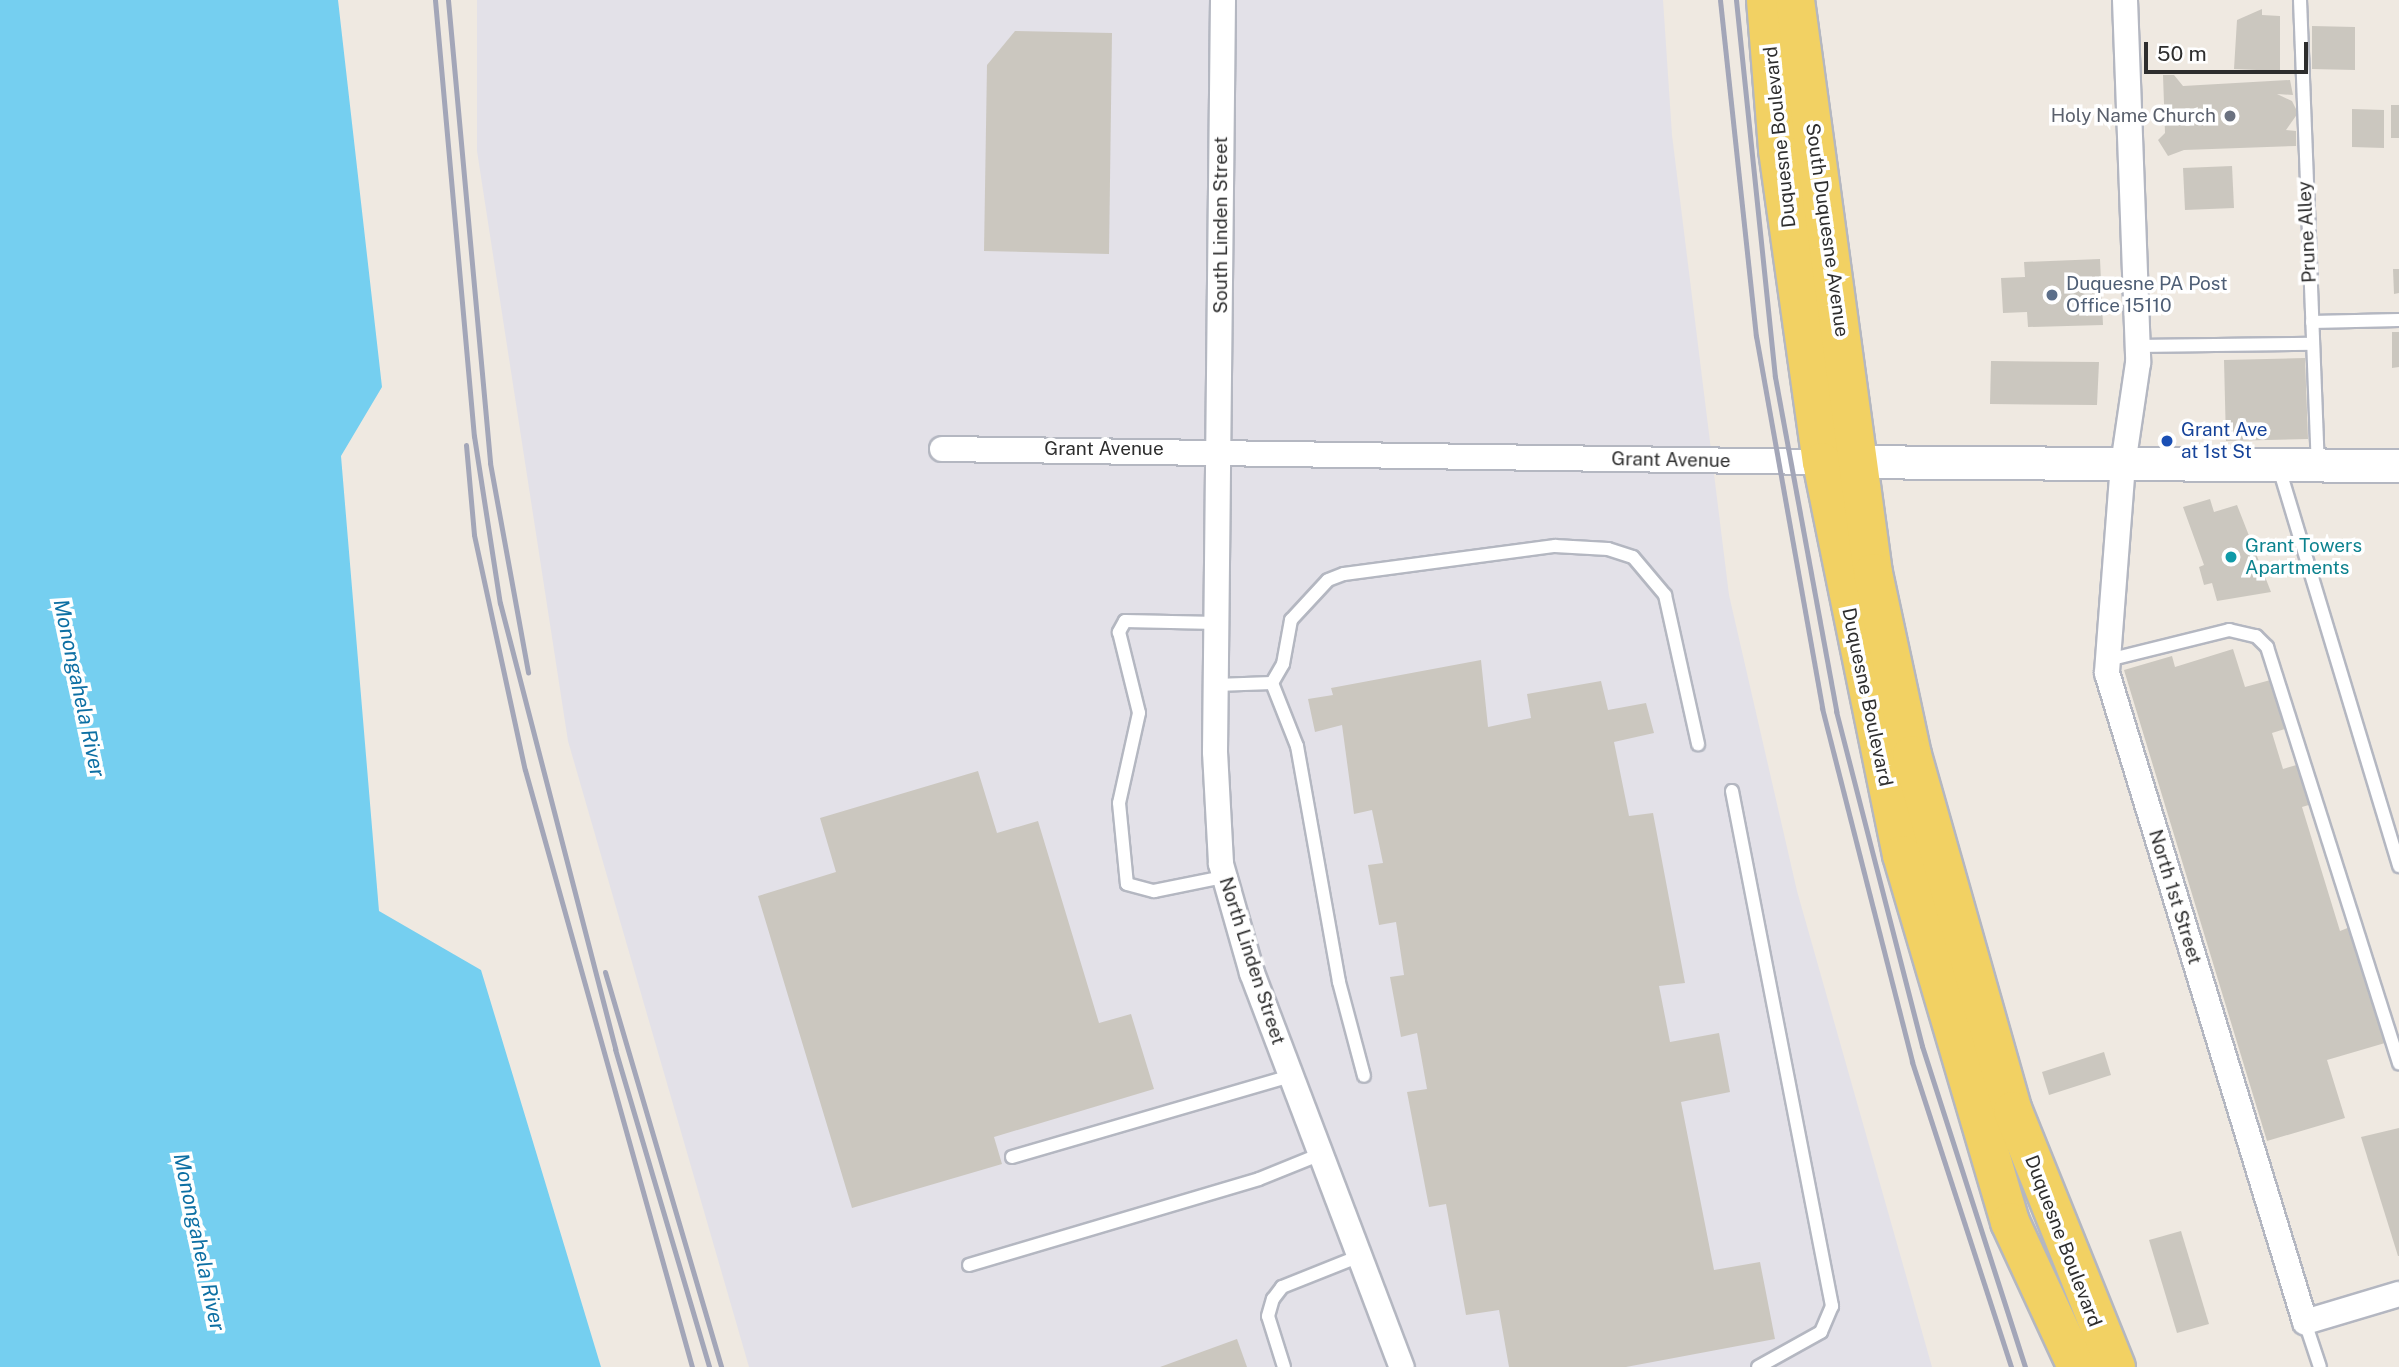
<!DOCTYPE html>
<style>
body{margin:0}
#map{position:relative;width:2399px;height:1367px;overflow:hidden;background:#efe9e1;font-family:"Public Sans",sans-serif}
div>[style]{position:absolute}
[style*='--x']{left:calc(var(--x)*1px);top:calc(var(--y)*1px);width:calc(var(--w)*1px);rotate:calc(var(--a)*1deg)}
.industrial>*{inset:0;background:#e3e1e8}
.water>*{inset:0;background:#75cff0}
.building>*{inset:0;background:#cbc7bf}
.roads{filter:drop-shadow(2px 0 #b4b7c1) drop-shadow(-2px 0 #b4b7c1) drop-shadow(0 2px #b4b7c1) drop-shadow(0 -2px #b4b7c1)}
.service>*{height:12px;margin:-6px;padding:0 6px;transform-origin:6px;border-radius:6px;background:#fff}
.minor>*{height:24px;margin:-12px;padding:0 12px;transform-origin:12px;border-radius:12px;background:#fff}
.tertiary>*{height:32px;margin:-16px;padding:0 16px;transform-origin:16px;border-radius:16px;background:#fff}
.primary>*{height:38px;margin:-19px;padding:0 19px;transform-origin:19px;border-radius:19px;background:#f2d163}
.rail>*{height:5px;margin:-2.5px;padding:0 2.5px;transform-origin:2.5px;border-radius:2.5px;background:#a3a6b8}
.dots>*{width:19px;height:19px;translate:-50% -50%;box-sizing:border-box;border:4px solid #fff;border-radius:50%}
span{translate:-50% -50%;white-space:nowrap;text-align:center;line-height:1.15;-webkit-text-stroke:7px #fff;paint-order:stroke}
.worship-label{font-size:19px;color:#5b616d}
.right{translate:-100% -50%;text-align:right}
.street-label{font-size:19px;color:#2e2e2e}
.service-label{font-size:19px;color:#4e5e75}
.left{translate:0 -50%;text-align:left}
.transit-label{font-size:19px;color:#164399}
.culture-label{font-size:19px;color:#0d838f}
.water-label{font-size:21px;color:#0d6fa3;font-style:italic}
.scale{position:absolute;left:2144px;top:42px;width:164px;height:32px;box-sizing:border-box;border:4px solid #2e2e2e;border-top:0;padding-left:9px;font-size:21px;line-height:24px;white-space:nowrap;color:#2e2e2e;-webkit-text-stroke:5px #fff;paint-order:stroke}
</style>
<div id="map">
<div class="industrial">
<i style="clip-path:polygon(477px 0,1663px 0,1672px 135px,1729px 595px,1797px 891px,1932px 1367px,749px 1367px,568px 741px,477px 151px)"></i>
</div>
<div class="water">
<i style="clip-path:polygon(0 0,338px 0,382px 387px,341px 456px,379px 911px,481px 970px,601px 1367px,0 1367px)"></i>
</div>
<div class="building">
<i style="clip-path:polygon(2262px 9px,2262px 15px,2280px 16px,2280px 71px,2234px 69px,2237px 20px)"></i>
<i style="clip-path:polygon(2312px 26px,2355px 27px,2355px 70px,2312px 69px)"></i>
<i style="clip-path:polygon(1015px 31px,1112px 33px,1109px 254px,984px 251px,987px 65px)"></i>
<i style="clip-path:polygon(2163px 75px,2174px 75px,2183px 86px,2290px 80px,2293px 95px,2277px 94px,2292px 101px,2298px 113px,2286px 130px,2296px 131px,2296px 146px,2184px 150px,2168px 156px,2158px 140px,2165px 133px)"></i>
<i style="clip-path:polygon(2391px 105px,2399px 105px,2399px 138px,2391px 138px)"></i>
<i style="clip-path:polygon(2352px 109px,2384px 110px,2384px 148px,2352px 147px)"></i>
<i style="clip-path:polygon(2232px 166px,2234px 208px,2185px 210px,2183px 168px)"></i>
<i style="clip-path:polygon(2100px 259px,2103px 325px,2028px 327px,2027px 312px,2003px 313px,2001px 278px,2025px 277px,2024px 262px)"></i>
<i style="clip-path:polygon(2393px 269px,2399px 269px,2399px 293px,2394px 294px)"></i>
<i style="clip-path:polygon(2392px 332px,2399px 332px,2399px 367px,2392px 368px)"></i>
<i style="clip-path:polygon(2305px 358px,2308px 439px,2226px 441px,2224px 360px)"></i>
<i style="clip-path:polygon(1991px 361px,2099px 362px,2097px 405px,1990px 404px)"></i>
<i style="clip-path:polygon(2210px 499px,2214px 512px,2237px 505px,2271px 592px,2217px 601px,2212px 583px,2204px 585px,2199px 567px,2204px 565px,2183px 507px)"></i>
<i style="clip-path:polygon(2233px 649px,2245px 687px,2274px 679px,2288px 728px,2272px 733px,2283px 769px,2300px 764px,2312px 804px,2302px 807px,2340px 931px,2350px 927px,2385px 1043px,2327px 1060px,2345px 1118px,2267px 1141px,2124px 670px,2172px 656px,2175px 667px)"></i>
<i style="clip-path:polygon(1481px 660px,1488px 727px,1531px 718px,1527px 694px,1601px 681px,1608px 710px,1646px 703px,1654px 733px,1614px 742px,1629px 816px,1653px 813px,1685px 983px,1659px 986px,1670px 1042px,1719px 1033px,1730px 1092px,1681px 1102px,1714px 1270px,1760px 1262px,1775px 1339px,1626px 1367px,1509px 1367px,1499px 1310px,1466px 1315px,1446px 1204px,1429px 1207px,1407px 1092px,1427px 1089px,1417px 1033px,1401px 1037px,1390px 977px,1404px 975px,1396px 922px,1379px 925px,1368px 865px,1383px 863px,1372px 810px,1354px 814px,1342px 725px,1315px 732px,1308px 699px,1333px 695px,1331px 688px)"></i>
<i style="clip-path:polygon(978px 771px,997px 833px,1038px 821px,1099px 1023px,1131px 1014px,1154px 1089px,994px 1137px,1002px 1164px,852px 1208px,758px 896px,836px 872px,820px 818px)"></i>
<i style="clip-path:polygon(2104px 1052px,2111px 1075px,2049px 1095px,2042px 1072px)"></i>
<i style="clip-path:polygon(2399px 1128px,2399px 1256px,2398px 1256px,2361px 1137px)"></i>
<i style="clip-path:polygon(2181px 1231px,2209px 1324px,2177px 1333px,2149px 1240px)"></i>
<i style="clip-path:polygon(1237px 1339px,1247px 1367px,1160px 1367px)"></i>
</div>
<div class="roads">
<div class="service">
<i style="--x:2300;--y:0;--w:464;--a:87.8"></i>
<i style="--x:2312;--y:322;--w:87;--a:-1.3"></i>
<i style="--x:2137;--y:346;--w:176;--a:-0.7"></i>
<i style="--x:2279;--y:468;--w:416;--a:73.2"></i>
<i style="--x:1217;--y:623;--w:92;--a:-178.8"></i>
<i style="--x:1125;--y:621;--w:13;--a:119"></i>
<i style="--x:1119;--y:632;--w:83;--a:76.1"></i>
<i style="--x:1139;--y:713;--w:92;--a:102.5"></i>
<i style="--x:1119;--y:803;--w:81;--a:84.4"></i>
<i style="--x:1127;--y:884;--w:28;--a:15"></i>
<i style="--x:1154;--y:891;--w:70;--a:-11.5"></i>
<i style="--x:2108;--y:660;--w:125;--a:-13.9"></i>
<i style="--x:2229;--y:630;--w:28;--a:13"></i>
<i style="--x:2256;--y:636;--w:16;--a:45"></i>
<i style="--x:2267;--y:647;--w:437;--a:72.4"></i>
<i style="--x:1272;--y:683;--w:68;--a:68.4"></i>
<i style="--x:1297;--y:746;--w:240;--a:79.9"></i>
<i style="--x:1339;--y:982;--w:97;--a:75.1"></i>
<i style="--x:1216;--y:685;--w:56;--a:-2"></i>
<i style="--x:1272;--y:683;--w:22;--a:-60"></i>
<i style="--x:1283;--y:664;--w:45;--a:-79.7"></i>
<i style="--x:1291;--y:620;--w:54;--a:-47.2"></i>
<i style="--x:1328;--y:580;--w:17;--a:-21"></i>
<i style="--x:1344;--y:574;--w:213;--a:-7.6"></i>
<i style="--x:1555;--y:546;--w:53;--a:3.2"></i>
<i style="--x:1608;--y:549;--w:26;--a:18"></i>
<i style="--x:1633;--y:557;--w:50;--a:49.9"></i>
<i style="--x:1665;--y:595;--w:153;--a:77.5"></i>
<i style="--x:1732;--y:791;--w:525;--a:79.01"></i>
<i style="--x:1832;--y:1306;--w:28;--a:113"></i>
<i style="--x:1821;--y:1332;--w:72;--a:150.9"></i>
<i style="--x:1012;--y:1157;--w:291;--a:-16.2"></i>
<i style="--x:969;--y:1265;--w:302;--a:-16.5"></i>
<i style="--x:1259;--y:1179;--w:67;--a:-22"></i>
<i style="--x:2305;--y:1322;--w:47;--a:71.6"></i>
<i style="--x:1284;--y:1367;--w:53;--a:-107.4"></i>
<i style="--x:1268;--y:1316;--w:18;--a:-74"></i>
<i style="--x:1273;--y:1299;--w:15;--a:-53"></i>
<i style="--x:1282;--y:1287;--w:84;--a:-21.7"></i>
</div>
<div class="minor">
<i style="--x:1223;--y:0;--w:752;--a:90.61"></i>
<i style="--x:1215;--y:752;--w:112;--a:86.9"></i>
<i style="--x:1221;--y:864;--w:113;--a:74.1"></i>
<i style="--x:1252;--y:973;--w:422;--a:69.2"></i>
<i style="--x:2125;--y:0;--w:363;--a:87.9"></i>
<i style="--x:2138;--y:363;--w:102;--a:98.4"></i>
<i style="--x:2123;--y:464;--w:210;--a:94.4"></i>
<i style="--x:2107;--y:673;--w:679;--a:73.03"></i>
<i style="--x:2305;--y:1322;--w:98;--a:-16.6"></i>
<i style="--x:942;--y:449;--w:880;--a:0.85"></i>
</div>
<div class="tertiary">
<i style="--x:1834;--y:462;--w:565;--a:0.41"></i>
</div>
<div class="primary">
<i style="--x:1766;--y:0;--w:150;--a:85.4"></i>
<i style="--x:1778;--y:150;--w:315;--a:82"></i>
<i style="--x:1822;--y:462;--w:401;--a:78.5"></i>
<i style="--x:1902;--y:855;--w:383;--a:73.6"></i>
<i style="--x:2010;--y:1222;--w:160;--a:65.2"></i>
<i style="--x:1795;--y:0;--w:578;--a:82.25"></i>
<i style="--x:1873;--y:573;--w:186;--a:77.9"></i>
<i style="--x:1912;--y:755;--w:370;--a:74.2"></i>
<i style="--x:2013;--y:1111;--w:276;--a:68.1"></i>
</div>
</div>
<div class="rail">
<i style="--x:435;--y:0;--w:438;--a:84.9"></i>
<i style="--x:474;--y:436;--w:169;--a:81.2"></i>
<i style="--x:500;--y:603;--w:461;--a:75.5"></i>
<i style="--x:615;--y:1049;--w:332;--a:73.5"></i>
<i style="--x:448;--y:0;--w:465;--a:84.8"></i>
<i style="--x:490;--y:463;--w:213;--a:79.7"></i>
<i style="--x:1720;--y:0;--w:338;--a:83.9"></i>
<i style="--x:1756;--y:336;--w:378;--a:79.9"></i>
<i style="--x:1822;--y:708;--w:365;--a:75.7"></i>
<i style="--x:1912;--y:1062;--w:321;--a:72"></i>
<i style="--x:1736;--y:0;--w:379;--a:84.1"></i>
<i style="--x:1775;--y:377;--w:340;--a:79.6"></i>
<i style="--x:1836;--y:711;--w:346;--a:75.6"></i>
<i style="--x:1922;--y:1046;--w:337;--a:72.2"></i>
<i style="--x:466;--y:445;--w:90;--a:84.9"></i>
<i style="--x:474;--y:535;--w:240;--a:77.8"></i>
<i style="--x:525;--y:770;--w:620;--a:74.37"></i>
<i style="--x:605;--y:972;--w:412;--a:73.6"></i>
</div>
<div class="dots">
<i style="left:2230px;top:116px;background:#6b7280"></i>
<i style="left:2052px;top:295px;background:#5c6f8a"></i>
<i style="left:2167px;top:441px;background:#1a4fb4"></i>
<i style="left:2231px;top:557px;background:#0f9aa8"></i>
</div>
<div class="worship-label">
<span class="right" style="left:2216px;top:116px">Holy Name Church</span>
</div>
<div class="street-label">
<span style="left:1780px;top:137px;rotate:-96deg">Duquesne Boulevard</span>
<span style="left:1221px;top:225px;rotate:-90deg">South Linden Street</span>
<span style="left:1827px;top:230px;rotate:82deg">South Duquesne Avenue</span>
<span style="left:2307px;top:232px;rotate:-93deg">Prune Alley</span>
<span style="left:1104px;top:449px">Grant Avenue</span>
<span style="left:1671px;top:460px;rotate:1deg">Grant Avenue</span>
<span style="left:1867px;top:697px;rotate:78deg">Duquesne Boulevard</span>
<span style="left:2175px;top:897px;rotate:73deg">North 1st Street</span>
<span style="left:1252px;top:961px;rotate:72deg">North Linden Street</span>
<span style="left:2063px;top:1241px;rotate:69deg">Duquesne Boulevard</span>
</div>
<div class="service-label">
<span class="left" style="left:2066px;top:295px">Duquesne PA Post<br>Office 15110</span>
</div>
<div class="transit-label">
<span class="left" style="left:2181px;top:441px">Grant Ave<br>at 1st St</span>
</div>
<div class="culture-label">
<span class="left" style="left:2245px;top:557px">Grant Towers<br>Apartments</span>
</div>
<div class="water-label">
<span style="left:79px;top:688px;rotate:78deg">Monongahela River</span>
<span style="left:199px;top:1242px;rotate:78deg">Monongahela River</span>
</div>
<div class="scale">50 m</div>
</div>
